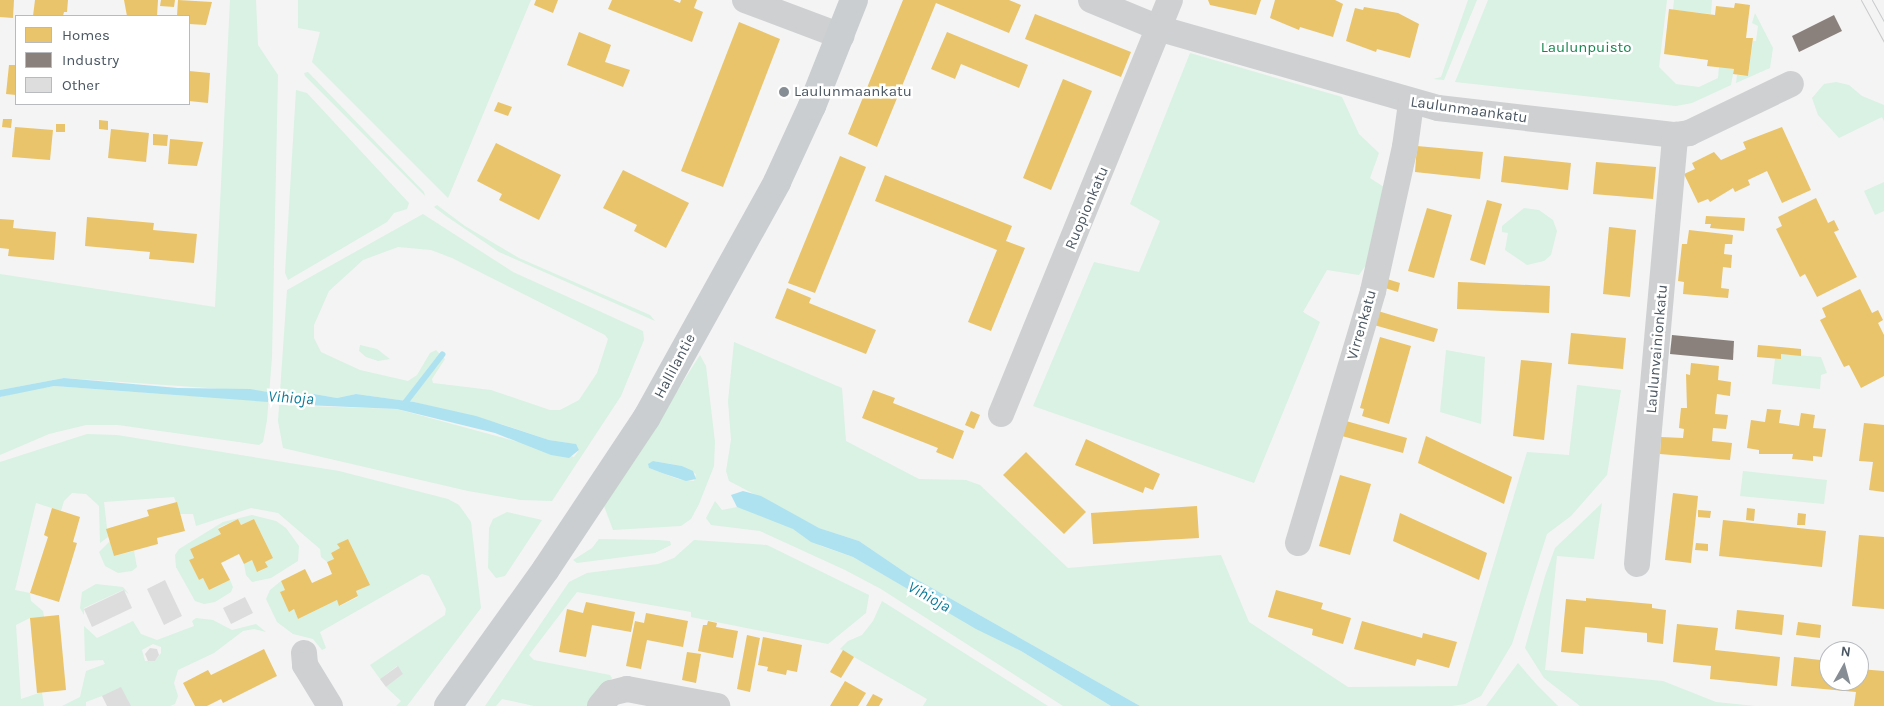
<!DOCTYPE html>
<style>
body{margin:0}
#map{position:relative;width:1884px;height:706px;overflow:hidden;background:#f4f4f4;font-family:Karla,sans-serif}
div>[style]{position:absolute}
[style*='--x']{left:calc(var(--x)*1px);top:calc(var(--y)*1px);width:calc(var(--w)*1px);rotate:calc(var(--a)*1deg)}
.green>*{inset:0;background:#d9f2e3}
.water>*{inset:0;background:#aee2f0}
.homes>*{inset:0;background:#e9c46a}
.industry>*{inset:0;background:#8a817c}
.stream>*{height:5.5px;margin:-2.75px;padding:0 2.75px;transform-origin:2.75px;border-radius:2.75px;background:#aee2f0}
.building>*{inset:0;background:#ddddde}
.minor>*{height:26px;margin:-13px;padding:0 13px;transform-origin:13px;border-radius:13px;background:#ced0d2}
.major>*{height:28px;margin:-14px;padding:0 14px;transform-origin:14px;border-radius:14px;background:#caced1}
.tram>*{height:1px;margin:-0.5px;padding:0 0.5px;transform-origin:0.5px;border-radius:0.5px;background:#c9cacc}
.dots>*{width:14px;height:14px;translate:-50% -50%;box-sizing:border-box;border:2px solid #fff;border-radius:50%}
span{translate:-50% -50%;white-space:nowrap;text-align:center;line-height:1.15;-webkit-text-stroke:5px #fff;paint-order:stroke}
.park-label{font-size:15px;color:#17864f}
.poi-label{font-size:15px;color:#4a5661}
.left{translate:0 -50%;text-align:left}
.street-label{font-size:15px;color:#4a5661}
.water-label{font-size:16px;color:#0c7c9b;font-style:italic}
.legend{position:absolute;left:15px;top:15px;width:175px;height:90px;box-sizing:border-box;background:#fff;border:1px solid #b7bbc0;margin:0;padding:6px 9px;list-style:none;font-size:15px;color:#4a5661}
.legend li{display:flex;align-items:center;gap:10px;height:25px}
.legend b{width:25px;border:1px solid #b7bbc0}
.north{position:absolute;left:1819px;top:641px;width:50px;height:50px;box-sizing:border-box;background:#fff;border:1px solid #b7bbc0;border-radius:50%;rotate:7deg;font-size:14px;font-weight:700;line-height:20px;text-align:center;color:#4a5661}
.north::after{content:'';display:block;margin:auto;width:18px;height:22px;background:#868d94;clip-path:polygon(50% 0,100% 100%,50% 72%,0 100%)}
</style>
<div id="map">
<div class="green">
<i style="clip-path:polygon(230px 0,256px 0,258px 45px,278px 75px,272px 357px,267px 420px,263px 442px,259px 445px,118px 425px,86px 425px,49px 434px,0 455px,0 397px,19px 392px,54px 386px,190px 396px,268px 392px,64px 378px,0 390px,0 274px,215px 307px)"></i>
<i style="clip-path:polygon(298px 0,531px 0,448px 198px,312px 62px,320px 32px,298px 28px)"></i>
<i style="clip-path:polygon(1468px 0,1477px 0,1444px 80px,1433px 79px,1441px 77px)"></i>
<i style="clip-path:polygon(1488px 0,1667px 0,1659px 67px,1676px 84px,1699px 87px,1718px 78px,1719px 67px,1734px 69px,1731px 85px,1692px 103px,1676px 106px,1455px 82px)"></i>
<i style="clip-path:polygon(1674px 0,1712px 0,1711px 14px,1673px 10px)"></i>
<i style="clip-path:polygon(1755px 13px,1773px 48px,1770px 68px,1736px 83px,1737px 75px,1748px 76px,1753px 41px,1756px 41px,1758px 26px,1752px 23px)"></i>
<i style="clip-path:polygon(1190px 53px,1342px 97px,1359px 134px,1379px 153px,1370px 178px,1390px 191px,1373px 255px,1359px 275px,1327px 270px,1303px 312px,1320px 322px,1254px 483px,1033px 406px,1094px 262px,1139px 272px,1160px 221px,1130px 204px)"></i>
<i style="clip-path:polygon(308px 72px,424px 192px,425px 196px,305px 76px,304px 73px)"></i>
<i style="clip-path:polygon(1836px 82px,1849px 85px,1862px 96px,1884px 105px,1884px 121px,1882px 117px,1839px 138px,1818px 115px,1812px 98px,1824px 84px)"></i>
<i style="clip-path:polygon(296px 90px,307px 93px,409px 203px,407px 209px,394px 213px,387px 222px,288px 280px,285px 273px)"></i>
<i style="clip-path:polygon(1884px 182px,1884px 211px,1875px 215px,1864px 191px)"></i>
<i style="clip-path:polygon(437px 205px,465px 226px,519px 258px,650px 315px,655px 321px,499px 252px,446px 216px,434px 207px)"></i>
<i style="clip-path:polygon(1524px 208px,1539px 210px,1553px 220px,1557px 231px,1551px 255px,1544px 261px,1527px 265px,1505px 250px,1508px 233px,1502px 232px,1502px 226px)"></i>
<i style="clip-path:polygon(evenodd,423px 214px,513px 272px,643px 331px,644px 340px,621px 396px,552px 501px,521px 500px,468px 491px,283px 448px,278px 421px,287px 290px,423px 214px,398px 247px,431px 250px,452px 258px,605px 335px,608px 339px,597px 373px,579px 400px,560px 410px,550px 410px,491px 390px,433px 383px,432px 379px,445px 359px,436px 350px,430px 353px,417px 375px,408px 381px,360px 370px,321px 352px,314px 338px,314px 325px,329px 291px,363px 260px,398px 247px,423px 214px,314px 394px,337px 398px,356px 394px,414px 402px,501px 424px,549px 440px,575px 444px,579px 450px,574px 457px,397px 409px,306px 406px,294px 396px,314px 394px)"></i>
<i style="clip-path:polygon(734px 342px,842px 388px,846px 441px,919px 479px,966px 480px,980px 485px,1068px 568px,1221px 555px,1249px 622px,1348px 687px,1457px 686px,1527px 452px,1569px 455px,1577px 385px,1621px 390px,1607px 475px,1571px 516px,1547px 534px,1512px 644px,1481px 696px,1465px 704px,1452px 706px,1140px 706px,909px 575px,859px 541px,819px 528px,729px 481px,726px 471px,731px 440px,728px 401px)"></i>
<i style="clip-path:polygon(360px 345px,377px 349px,390px 359px,378px 361px,366px 357px,359px 351px)"></i>
<i style="clip-path:polygon(1446px 350px,1485px 357px,1481px 424px,1440px 412px)"></i>
<i style="clip-path:polygon(1781px 354px,1821px 357px,1827px 373px,1821px 375px,1820px 389px,1772px 384px,1775px 359px,1781px 359px)"></i>
<i style="clip-path:polygon(evenodd,700px 355px,706px 366px,715px 442px,714px 466px,699px 504px,691px 519px,681px 526px,613px 530px,604px 506px,700px 355px,653px 461px,682px 466px,696px 474px,694px 481px,678px 479px,649px 468px,653px 461px)"></i>
<i style="clip-path:polygon(87px 434px,117px 435px,339px 471px,448px 499px,459px 505px,471px 522px,481px 608px,407px 706px,396px 706px,401px 701px,386px 687px,403px 674px,397px 666px,380px 679px,370px 665px,445px 615px,446px 609px,429px 576px,422px 574px,320px 632px,326px 648px,322px 650px,313px 639px,293px 634px,277px 622px,266px 599px,270px 590px,281px 581px,285px 590px,280px 592px,289px 611px,294px 609px,298px 619px,337px 600px,340px 606px,358px 597px,356px 591px,369px 585px,348px 539px,338px 544px,340px 548px,331px 553px,334px 559px,327px 562px,321px 557px,320px 549px,278px 513px,251px 508px,196px 526px,193px 514px,180px 514px,174px 497px,104px 502px,108px 537px,100px 543px,99px 506px,86px 494px,72px 493px,64px 501px,61px 511px,36px 503px,15px 590px,30px 593px,31px 601px,43px 611px,44px 617px,30px 618px,16px 625px,21px 699px,42px 692px,44px 706px,0 706px,0 462px)"></i>
<i style="clip-path:polygon(1743px 471px,1827px 480px,1824px 504px,1740px 496px)"></i>
<i style="clip-path:polygon(715px 501px,722px 510px,737px 507px,755px 512px,803px 533px,821px 546px,853px 557px,976px 628px,1021px 651px,1111px 706px,1063px 706px,881px 589px,845px 570px,760px 531px,711px 525px,706px 518px)"></i>
<i style="clip-path:polygon(1602px 503px,1594px 559px,1557px 556px,1545px 670px,1663px 681px,1716px 702px,1756px 706px,1580px 706px,1544px 678px,1525px 648px,1545px 576px,1555px 548px)"></i>
<i style="clip-path:polygon(507px 512px,542px 520px,505px 576px,496px 578px,488px 568px,489px 528px,493px 519px)"></i>
<i style="clip-path:polygon(252px 515px,276px 521px,286px 528px,299px 546px,298px 561px,271px 578px,252px 582px,246px 575px,244px 564px,252px 560px,258px 572px,268px 567px,265px 562px,273px 558px,254px 519px,241px 525px,238px 519px,218px 528px,221px 534px,190px 549px,194px 558px,189px 560px,199px 580px,203px 578px,209px 590px,230px 580px,233px 587px,231px 592px,215px 602px,204px 604px,195px 601px,176px 567px,175px 555px,179px 549px,223px 522px)"></i>
<i style="clip-path:polygon(599px 539px,658px 540px,670px 541px,671px 545px,655px 553px,577px 563px,573px 560px,592px 548px)"></i>
<i style="clip-path:polygon(694px 540px,767px 545px,869px 595px,866px 613px,828px 644px,691px 617px,691px 612px,577px 592px,529px 655px,534px 660px,610px 675px,612px 678px,592px 706px,534px 706px,502px 699px,496px 706px,485px 706px,569px 582px,587px 573px,658px 564px,674px 558px)"></i>
<i style="clip-path:polygon(110px 541px,114px 556px,134px 551px,137px 567px,132px 571px,118px 573px,105px 566px,99px 552px)"></i>
<i style="clip-path:polygon(96px 584px,123px 587px,129px 594px,123px 590px,84px 608px,84px 615px,80px 608px,82px 592px)"></i>
<i style="clip-path:polygon(882px 601px,1048px 706px,923px 706px,927px 699px,840px 649px,848px 641px,862px 635px,873px 621px)"></i>
<i style="clip-path:polygon(evenodd,196px 618px,213px 620px,232px 630px,256px 624px,266px 632px,254px 629px,243px 631px,214px 653px,178px 670px,174px 683px,178px 696px,175px 704px,170px 706px,131px 706px,102px 696px,86px 702px,86px 706px,62px 706px,80px 697px,86px 671px,105px 664px,103px 660px,85px 661px,84px 626px,97px 638px,133px 621px,141px 634px,157px 640px,194px 626px,192px 621px,196px 618px,153px 644px,161px 647px,161px 653px,155px 661px,145px 661px,142px 650px,153px 644px)"></i>
<i style="clip-path:polygon(1518px 663px,1537px 685px,1558px 706px,1486px 706px)"></i>
</div>
<div class="water">
<i style="clip-path:polygon(64px 378px,178px 388px,250px 389px,268px 392px,268px 402px,54px 386px,0 397px,0 390px)"></i>
<i style="clip-path:polygon(314px 394px,337px 398px,356px 394px,414px 402px,476px 416px,549px 440px,576px 444px,579px 450px,569px 458px,551px 455px,495px 433px,397px 409px,281px 404px,281px 395px)"></i>
<i style="clip-path:polygon(653px 461px,682px 466px,693px 471px,696px 479px,686px 481px,662px 473px,649px 468px,648px 464px)"></i>
<i style="clip-path:polygon(743px 491px,761px 496px,819px 528px,859px 541px,909px 575px,1140px 706px,1111px 706px,1021px 651px,976px 629px,853px 557px,811px 542px,793px 529px,737px 507px,731px 495px)"></i>
</div>
<div class="homes">
<i style="clip-path:polygon(0 0,14px 0,13px 18px,0 17px)"></i>
<i style="clip-path:polygon(35px 0,68px 0,67px 12px,64px 12px,63px 16px,33px 16px)"></i>
<i style="clip-path:polygon(124px 0,158px 0,157px 16px,127px 16px)"></i>
<i style="clip-path:polygon(161px 0,175px 0,174px 7px,160px 6px)"></i>
<i style="clip-path:polygon(178px 0,212px 2px,206px 25px,189px 24px,189px 16px,177px 16px)"></i>
<i style="clip-path:polygon(536px 0,558px 0,553px 13px,534px 5px)"></i>
<i style="clip-path:polygon(612px 0,673px 0,680px 3px,681px 0,697px 0,694px 8px,703px 12px,692px 42px,608px 9px)"></i>
<i style="clip-path:polygon(903px 0,1009px 0,1021px 5px,1009px 33px,936px 3px,877px 147px,848px 134px)"></i>
<i style="clip-path:polygon(1208px 0,1261px 0,1256px 15px,1210px 5px)"></i>
<i style="clip-path:polygon(1275px 0,1335px 0,1343px 4px,1333px 37px,1300px 27px,1299px 30px,1270px 18px)"></i>
<i style="clip-path:polygon(1735px 3px,1750px 5px,1746px 38px,1753px 38px,1748px 76px,1733px 74px,1734px 69px,1707px 66px,1708px 60px,1664px 54px,1669px 9px,1715px 15px,1716px 6px,1734px 8px)"></i>
<i style="clip-path:polygon(1364px 7px,1398px 13px,1419px 24px,1410px 58px,1377px 49px,1376px 52px,1346px 41px,1355px 8px,1363px 10px)"></i>
<i style="clip-path:polygon(1035px 14px,1131px 52px,1121px 77px,1025px 39px)"></i>
<i style="clip-path:polygon(739px 22px,780px 39px,723px 187px,681px 171px)"></i>
<i style="clip-path:polygon(579px 32px,611px 45px,605px 62px,630px 70px,623px 87px,567px 65px)"></i>
<i style="clip-path:polygon(947px 32px,1028px 65px,1019px 88px,961px 64px,955px 79px,931px 69px)"></i>
<i style="clip-path:polygon(9px 65px,16px 65px,16px 95px,6px 94px)"></i>
<i style="clip-path:polygon(189px 71px,210px 73px,208px 103px,189px 101px)"></i>
<i style="clip-path:polygon(1063px 79px,1092px 91px,1051px 190px,1023px 178px)"></i>
<i style="clip-path:polygon(498px 102px,512px 107px,508px 116px,494px 111px)"></i>
<i style="clip-path:polygon(3px 119px,12px 119px,11px 128px,2px 127px)"></i>
<i style="clip-path:polygon(99px 120px,108px 121px,108px 130px,99px 129px)"></i>
<i style="clip-path:polygon(56px 124px,65px 124px,65px 132px,56px 132px)"></i>
<i style="clip-path:polygon(15px 127px,53px 130px,50px 160px,12px 157px)"></i>
<i style="clip-path:polygon(1782px 127px,1811px 190px,1782px 203px,1767px 171px,1748px 180px,1750px 185px,1735px 192px,1733px 188px,1710px 202px,1708px 199px,1698px 203px,1684px 174px,1695px 169px,1692px 163px,1714px 152px,1721px 160px,1746px 149px,1743px 142px)"></i>
<i style="clip-path:polygon(111px 129px,149px 133px,146px 162px,108px 158px)"></i>
<i style="clip-path:polygon(153px 134px,168px 135px,167px 146px,153px 145px)"></i>
<i style="clip-path:polygon(170px 139px,203px 142px,197px 166px,168px 164px)"></i>
<i style="clip-path:polygon(496px 143px,561px 175px,539px 220px,499px 200px,502px 194px,477px 181px)"></i>
<i style="clip-path:polygon(1417px 146px,1483px 152px,1480px 179px,1415px 172px)"></i>
<i style="clip-path:polygon(840px 156px,866px 167px,815px 293px,788px 283px)"></i>
<i style="clip-path:polygon(1504px 156px,1571px 163px,1568px 190px,1501px 182px)"></i>
<i style="clip-path:polygon(1596px 162px,1656px 167px,1653px 199px,1593px 194px)"></i>
<i style="clip-path:polygon(623px 170px,689px 203px,666px 248px,634px 231px,637px 225px,603px 208px)"></i>
<i style="clip-path:polygon(885px 175px,1012px 226px,1006px 241px,1025px 248px,991px 331px,968px 322px,997px 250px,875px 201px)"></i>
<i style="clip-path:polygon(1816px 198px,1828px 223px,1834px 220px,1839px 230px,1834px 232px,1857px 277px,1817px 297px,1805px 274px,1800px 277px,1776px 229px,1782px 226px,1778px 217px)"></i>
<i style="clip-path:polygon(1487px 200px,1502px 204px,1485px 265px,1470px 260px)"></i>
<i style="clip-path:polygon(1427px 208px,1452px 215px,1434px 278px,1408px 271px)"></i>
<i style="clip-path:polygon(1706px 216px,1745px 218px,1744px 231px,1710px 228px,1711px 224px,1705px 224px)"></i>
<i style="clip-path:polygon(87px 217px,154px 223px,153px 230px,197px 234px,194px 263px,149px 259px,150px 252px,85px 246px)"></i>
<i style="clip-path:polygon(0 219px,14px 220px,13px 228px,56px 232px,54px 260px,8px 256px,9px 249px,0 248px)"></i>
<i style="clip-path:polygon(1609px 227px,1636px 230px,1630px 297px,1603px 294px)"></i>
<i style="clip-path:polygon(1689px 230px,1733px 235px,1732px 244px,1725px 244px,1724px 254px,1732px 255px,1731px 268px,1723px 267px,1721px 288px,1729px 289px,1728px 298px,1683px 294px,1684px 282px,1678px 281px,1682px 244px,1687px 244px)"></i>
<i style="clip-path:polygon(1387px 279px,1400px 283px,1398px 292px,1385px 288px)"></i>
<i style="clip-path:polygon(1458px 282px,1550px 286px,1549px 313px,1457px 309px)"></i>
<i style="clip-path:polygon(787px 288px,811px 298px,809px 303px,876px 330px,866px 354px,775px 318px)"></i>
<i style="clip-path:polygon(1860px 289px,1872px 313px,1878px 310px,1883px 320px,1878px 323px,1884px 335px,1884px 376px,1861px 388px,1849px 365px,1844px 367px,1820px 320px,1826px 317px,1822px 308px)"></i>
<i style="clip-path:polygon(1378px 311px,1438px 329px,1434px 342px,1374px 325px)"></i>
<i style="clip-path:polygon(1571px 333px,1626px 338px,1623px 369px,1568px 364px)"></i>
<i style="clip-path:polygon(1380px 337px,1411px 346px,1389px 424px,1362px 416px,1364px 409px,1360px 408px)"></i>
<i style="clip-path:polygon(1758px 345px,1801px 349px,1801px 356px,1781px 354px,1781px 359px,1757px 357px)"></i>
<i style="clip-path:polygon(1521px 360px,1552px 363px,1544px 440px,1513px 436px)"></i>
<i style="clip-path:polygon(1691px 363px,1719px 366px,1718px 380px,1731px 382px,1730px 396px,1717px 394px,1715px 414px,1728px 415px,1726px 429px,1713px 428px,1712px 441px,1732px 443px,1730px 460px,1660px 454px,1661px 437px,1683px 438px,1684px 429px,1679px 428px,1681px 408px,1687px 408px,1686px 374px,1690px 375px)"></i>
<i style="clip-path:polygon(873px 390px,895px 398px,893px 403px,964px 431px,953px 459px,936px 452px,938px 448px,862px 418px)"></i>
<i style="clip-path:polygon(1767px 409px,1781px 410px,1779px 423px,1799px 426px,1801px 413px,1815px 415px,1813px 428px,1826px 429px,1822px 457px,1813px 456px,1813px 461px,1792px 459px,1793px 454px,1759px 454px,1759px 450px,1747px 448px,1751px 420px,1765px 422px)"></i>
<i style="clip-path:polygon(971px 411px,980px 415px,974px 429px,965px 425px)"></i>
<i style="clip-path:polygon(1346px 421px,1407px 438px,1403px 453px,1342px 436px)"></i>
<i style="clip-path:polygon(1864px 423px,1884px 425px,1884px 492px,1869px 490px,1873px 462px,1859px 461px)"></i>
<i style="clip-path:polygon(1426px 436px,1512px 477px,1504px 504px,1418px 463px)"></i>
<i style="clip-path:polygon(1086px 439px,1160px 474px,1153px 490px,1145px 487px,1143px 493px,1075px 465px)"></i>
<i style="clip-path:polygon(1026px 452px,1086px 512px,1064px 534px,1003px 475px)"></i>
<i style="clip-path:polygon(1340px 475px,1371px 484px,1350px 555px,1319px 546px)"></i>
<i style="clip-path:polygon(1673px 493px,1698px 496px,1691px 563px,1665px 560px)"></i>
<i style="clip-path:polygon(177px 502px,185px 531px,157px 538px,158px 544px,114px 556px,106px 529px,149px 516px,147px 510px)"></i>
<i style="clip-path:polygon(1197px 506px,1199px 538px,1093px 544px,1091px 513px)"></i>
<i style="clip-path:polygon(52px 508px,80px 517px,73px 542px,77px 543px,59px 602px,30px 593px,48px 537px,44px 535px)"></i>
<i style="clip-path:polygon(1747px 508px,1755px 509px,1754px 521px,1746px 520px)"></i>
<i style="clip-path:polygon(1698px 510px,1711px 511px,1710px 518px,1698px 517px)"></i>
<i style="clip-path:polygon(1400px 513px,1487px 553px,1479px 580px,1393px 541px)"></i>
<i style="clip-path:polygon(1798px 513px,1806px 514px,1805px 525px,1797px 525px)"></i>
<i style="clip-path:polygon(238px 519px,241px 525px,254px 519px,273px 558px,265px 562px,268px 567px,257px 572px,252px 560px,244px 564px,239px 554px,221px 563px,230px 580px,209px 590px,203px 578px,199px 580px,189px 560px,194px 558px,190px 549px,221px 534px,218px 529px)"></i>
<i style="clip-path:polygon(1723px 520px,1826px 531px,1822px 567px,1719px 556px)"></i>
<i style="clip-path:polygon(1859px 535px,1884px 537px,1884px 609px,1852px 606px)"></i>
<i style="clip-path:polygon(348px 539px,370px 585px,356px 591px,358px 596px,339px 606px,337px 600px,298px 619px,294px 609px,289px 612px,280px 592px,285px 590px,281px 581px,305px 569px,312px 583px,332px 574px,327px 562px,334px 559px,331px 553px,340px 548px,337px 544px)"></i>
<i style="clip-path:polygon(1696px 543px,1708px 544px,1708px 551px,1695px 550px)"></i>
<i style="clip-path:polygon(1276px 590px,1323px 603px,1321px 609px,1351px 618px,1343px 644px,1312px 635px,1313px 629px,1268px 617px)"></i>
<i style="clip-path:polygon(1586px 598px,1652px 604px,1652px 608px,1666px 610px,1663px 644px,1647px 642px,1647px 633px,1585px 627px,1583px 654px,1561px 652px,1566px 599px,1586px 601px)"></i>
<i style="clip-path:polygon(586px 602px,635px 612px,631px 632px,592px 625px,586px 657px,559px 652px,567px 609px,583px 613px)"></i>
<i style="clip-path:polygon(1737px 610px,1784px 615px,1782px 635px,1735px 629px)"></i>
<i style="clip-path:polygon(646px 613px,688px 621px,683px 647px,647px 640px,641px 669px,626px 666px,635px 621px,644px 623px)"></i>
<i style="clip-path:polygon(59px 615px,66px 690px,37px 693px,30px 618px)"></i>
<i style="clip-path:polygon(708px 621px,717px 623px,716px 627px,738px 631px,733px 658px,698px 651px,703px 625px,707px 625px)"></i>
<i style="clip-path:polygon(1362px 621px,1422px 638px,1423px 633px,1457px 642px,1449px 668px,1417px 659px,1415px 666px,1354px 649px)"></i>
<i style="clip-path:polygon(1798px 622px,1821px 625px,1820px 638px,1796px 635px)"></i>
<i style="clip-path:polygon(1677px 624px,1718px 628px,1715px 650px,1780px 657px,1777px 686px,1710px 679px,1711px 666px,1673px 662px)"></i>
<i style="clip-path:polygon(747px 635px,760px 638px,750px 692px,737px 689px)"></i>
<i style="clip-path:polygon(763px 637px,802px 645px,797px 672px,787px 670px,786px 675px,767px 671px,768px 667px,758px 665px)"></i>
<i style="clip-path:polygon(264px 649px,277px 676px,223px 703px,221px 699px,207px 706px,195px 706px,183px 683px,208px 670px,211px 675px)"></i>
<i style="clip-path:polygon(843px 650px,854px 657px,841px 678px,830px 672px)"></i>
<i style="clip-path:polygon(687px 652px,701px 654px,696px 683px,682px 680px)"></i>
<i style="clip-path:polygon(1794px 657px,1829px 661px,1829px 681px,1859px 681px,1859px 669px,1884px 671px,1884px 706px,1854px 706px,1856px 692px,1791px 686px)"></i>
<i style="clip-path:polygon(845px 681px,866px 693px,858px 706px,830px 706px)"></i>
<i style="clip-path:polygon(873px 694px,883px 699px,879px 706px,866px 706px)"></i>
</div>
<div class="industry">
<i style="clip-path:polygon(1834px 15px,1842px 31px,1799px 52px,1792px 36px)"></i>
<i style="clip-path:polygon(1672px 335px,1734px 341px,1733px 360px,1670px 354px)"></i>
</div>
<div class="stream">
<i style="--x:261;--y:397;--w:26;--a:2"></i>
<i style="--x:402;--y:407;--w:66;--a:-52.4"></i>
</div>
<div class="building">
<i style="clip-path:polygon(165px 580px,182px 616px,164px 625px,147px 589px)"></i>
<i style="clip-path:polygon(124px 590px,132px 608px,92px 627px,84px 609px)"></i>
<i style="clip-path:polygon(245px 597px,253px 613px,231px 624px,223px 608px)"></i>
<i style="clip-path:polygon(150px 648px,157px 649px,159px 655px,155px 661px,148px 661px,145px 654px)"></i>
<i style="clip-path:polygon(398px 666px,403px 674px,386px 687px,380px 679px)"></i>
<i style="clip-path:polygon(121px 687px,131px 706px,107px 706px,102px 696px)"></i>
</div>
<div class="minor">
<i style="--x:745;--y:0;--w:103;--a:20.6"></i>
<i style="--x:1091;--y:0;--w:76;--a:22.5"></i>
<i style="--x:1161;--y:29;--w:288;--a:15.9"></i>
<i style="--x:1438;--y:108;--w:239;--a:6.5"></i>
<i style="--x:1675;--y:135;--w:14;--a:-8"></i>
<i style="--x:1689;--y:133;--w:113;--a:-25.7"></i>
<i style="--x:1001;--y:414;--w:447;--a:-67.8"></i>
<i style="--x:1298;--y:543;--w:263;--a:-73.4"></i>
<i style="--x:1373;--y:291;--w:148;--a:-77.5"></i>
<i style="--x:1405;--y:147;--w:44;--a:-82.2"></i>
<i style="--x:1637;--y:564;--w:431;--a:-84.9"></i>
<i style="--x:304;--y:653;--w:12;--a:85"></i>
<i style="--x:305;--y:665;--w:48;--a:58.6"></i>
<i style="--x:600;--y:706;--w:17;--a:-50"></i>
<i style="--x:611;--y:693;--w:16;--a:-14"></i>
<i style="--x:627;--y:689;--w:92;--a:10.7"></i>
</div>
<div class="major">
<i style="--x:448;--y:706;--w:168;--a:-54.4"></i>
<i style="--x:546;--y:569;--w:182;--a:-56.4"></i>
<i style="--x:647;--y:417;--w:269;--a:-61"></i>
<i style="--x:777;--y:182;--w:84;--a:-65.3"></i>
<i style="--x:812;--y:106;--w:114;--a:-68.4"></i>
</div>
<div class="tram">
<i style="--x:1861;--y:0;--w:48;--a:61.3"></i>
<i style="--x:1872;--y:0;--w:25;--a:61"></i>
</div>
<div class="dots">
<i style="left:784px;top:92px;background:#868d94"></i>
</div>
<div class="park-label">
<span style="left:1586px;top:48px">Laulunpuisto</span>
</div>
<div class="poi-label">
<span class="left" style="left:794px;top:92px">Laulunmaankatu</span>
</div>
<div class="street-label">
<span style="left:1469px;top:110px;rotate:8deg">Laulunmaankatu</span>
<span style="left:1087px;top:208px;rotate:-67deg">Ruopionkatu</span>
<span style="left:1362px;top:325px;rotate:-74deg">Virrenkatu</span>
<span style="left:1657px;top:349px;rotate:-85deg">Laulunvainionkatu</span>
<span style="left:675px;top:366px;rotate:-62deg">Hallilantie</span>
</div>
<div class="water-label">
<span style="left:291px;top:398px;rotate:4deg">Vihioja</span>
<span style="left:929px;top:597px;rotate:29deg">Vihioja</span>
</div>
<ul class="legend">
<li><b style="height:14px;background:#e9c46a"></b>Homes</li>
<li><b style="height:14px;background:#8a817c"></b>Industry</li>
<li><b style="height:14px;background:#ddddde"></b>Other</li>
</ul>
<div class="north">N</div>
</div>
